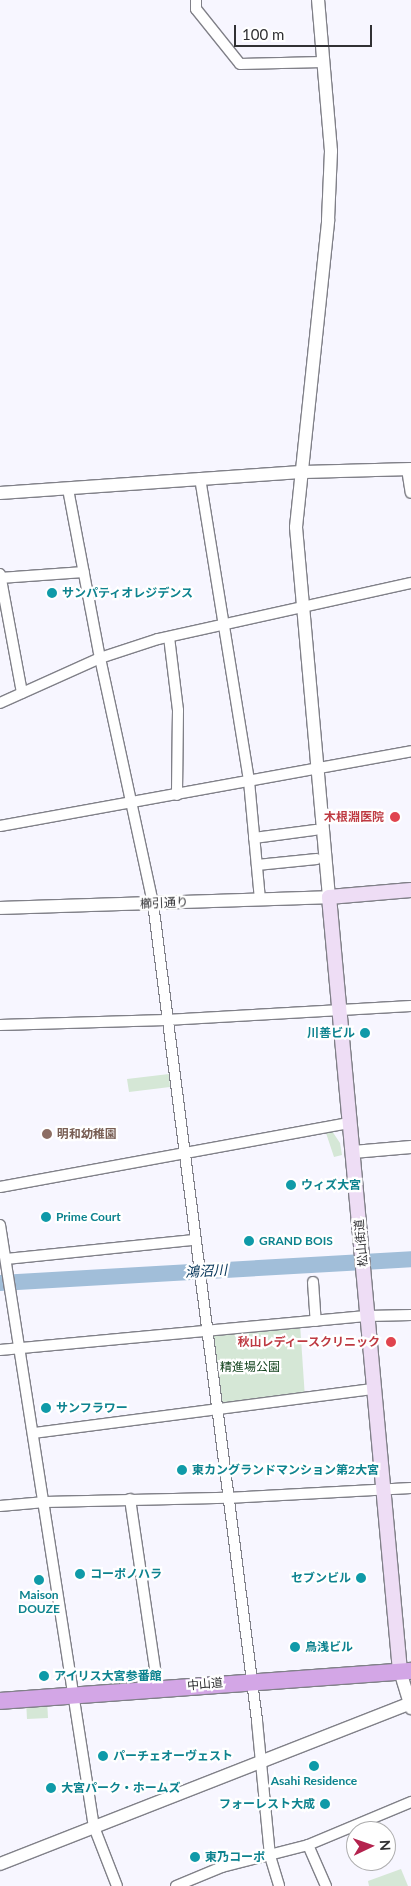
<!DOCTYPE html>
<meta charset="utf-8">
<style>
body{margin:0}
#map{position:relative;width:411px;height:1886px;overflow:hidden;background:#f7f6ff;font-family:Lato,"Noto Sans JP",sans-serif}
div>[style]{position:absolute}
[style*='--x']{left:calc(var(--x)*1px);top:calc(var(--y)*1px);width:calc(var(--w)*1px);rotate:calc(var(--a)*1deg)}
.green>*{inset:0;background:#d5e7d6}
.river>*{height:16px;margin:-8px;padding:0 8px;transform-origin:8px;border-radius:8px;background:#a1bed9}
.roads{filter:drop-shadow(1px 0 #808088) drop-shadow(-1px 0 #808088) drop-shadow(0 1px #808088) drop-shadow(0 -1px #808088)}
.minor>*{height:10px;margin:-5px;padding:0 5px;transform-origin:5px;border-radius:5px;background:#fff}
.tertiary>*{height:12px;margin:-6px;padding:0 6px;transform-origin:6px;border-radius:6px;background:#fff}
.secondary>*{height:14px;margin:-7px;padding:0 7px;transform-origin:7px;border-radius:7px;background:#eeddf5}
.trunk>*{height:16px;margin:-8px;padding:0 8px;transform-origin:8px;border-radius:8px;background:#d3a6e6}
.dots>*{width:14px;height:14px;translate:-50% -50%;box-sizing:border-box;border:2px solid #fff;border-radius:50%}
span{translate:-50% -50%;white-space:nowrap;text-align:center;line-height:1.15;-webkit-text-stroke:4.5px #fff;paint-order:stroke}
.culture-label{font-size:12px;color:#0d838f;font-weight:700}
.left{translate:0 -50%;text-align:left}
.right{translate:-100% -50%;text-align:right}
.health-label{font-size:12px;color:#be3a42;font-weight:700}
.street-label{font-size:12px;color:#313134}
.education-label{font-size:12px;color:#785e54;font-weight:700}
.park-label{font-size:12px;color:#15441f}
.water-label{font-size:14px;color:#033357;font-style:italic}
.north{position:absolute;left:346px;top:1821px;width:50px;height:50px;box-sizing:border-box;background:#fff;border:1px solid #adadae;border-radius:50%;rotate:87deg;font-size:14px;font-weight:700;line-height:20px;text-align:center;color:#313134}
.north::after{content:'';display:block;margin:auto;width:18px;height:22px;background:#b4234e;clip-path:polygon(50% 0,100% 100%,50% 72%,0 100%)}
.scale{position:absolute;left:234px;top:25px;width:138px;height:22px;box-sizing:border-box;border:2px solid #313134;border-top:0;padding-left:6px;font-size:15px;line-height:18px;white-space:nowrap;color:#313134;-webkit-text-stroke:4px #fff;paint-order:stroke}
</style>
<div id="map">
<div class="green">
<i style="clip-path:polygon(169px 1074px,170px 1087px,129px 1092px,127px 1079px)"></i>
<i style="clip-path:polygon(332px 1131px,340px 1143px,342px 1155px,334px 1157px,326px 1133px)"></i>
<i style="clip-path:polygon(300px 1324px,305px 1398px,217px 1408px,207px 1333px)"></i>
<i style="clip-path:polygon(47px 1700px,48px 1718px,27px 1719px,26px 1701px)"></i>
<i style="clip-path:polygon(401px 1869px,408px 1886px,369px 1886px,368px 1881px)"></i>
</div>
<div class="river">
<i style="--x:0;--y:1283;--w:412;--a:-3.3"></i>
</div>
<div class="roads">
<div class="minor">
<i style="--x:196;--y:0;--w:9;--a:90"></i>
<i style="--x:196;--y:9;--w:70;--a:51.3"></i>
<i style="--x:240;--y:64;--w:83;--a:-1.4"></i>
<i style="--x:407;--y:469;--w:24;--a:81"></i>
<i style="--x:200;--y:478;--w:307;--a:80.8"></i>
<i style="--x:249;--y:781;--w:119;--a:84.7"></i>
<i style="--x:68;--y:489;--w:172;--a:79.3"></i>
<i style="--x:100;--y:658;--w:251;--a:77.8"></i>
<i style="--x:153;--y:903;--w:825;--a:82.75"></i>
<i style="--x:257;--y:1721;--w:136;--a:84.5"></i>
<i style="--x:270;--y:1856;--w:31;--a:73"></i>
<i style="--x:0;--y:574;--w:121;--a:79.5"></i>
<i style="--x:0;--y:578;--w:84;--a:-4.1"></i>
<i style="--x:169;--y:637;--w:74;--a:83"></i>
<i style="--x:178;--y:710;--w:85;--a:90.7"></i>
<i style="--x:0;--y:703;--w:110;--a:-24.2"></i>
<i style="--x:100;--y:658;--w:61;--a:-18.1"></i>
<i style="--x:158;--y:639;--w:259;--a:-12.5"></i>
<i style="--x:0;--y:826;--w:418;--a:-10.3"></i>
<i style="--x:254;--y:838;--w:62;--a:-7.5"></i>
<i style="--x:257;--y:865;--w:60;--a:-5.7"></i>
<i style="--x:0;--y:1025;--w:166;--a:-1.7"></i>
<i style="--x:166;--y:1020;--w:245;--a:-3.3"></i>
<i style="--x:0;--y:1187;--w:356;--a:-10.4"></i>
<i style="--x:0;--y:1225;--w:609;--a:81.13"></i>
<i style="--x:94;--y:1827;--w:63;--a:68.7"></i>
<i style="--x:6;--y:1259;--w:189;--a:-5.8"></i>
<i style="--x:313;--y:1282;--w:39;--a:86"></i>
<i style="--x:0;--y:1350;--w:370;--a:-5.3"></i>
<i style="--x:368;--y:1316;--w:43;--a:-1.3"></i>
<i style="--x:34;--y:1433;--w:344;--a:-7.4"></i>
<i style="--x:130;--y:1499;--w:191;--a:81.6"></i>
<i style="--x:0;--y:1506;--w:45;--a:-5.1"></i>
<i style="--x:45;--y:1502;--w:182;--a:-1.3"></i>
<i style="--x:227;--y:1498;--w:184;--a:-3.1"></i>
<i style="--x:308;--y:1845;--w:45;--a:66.3"></i>
<i style="--x:176;--y:1886;--w:50;--a:-22.4"></i>
<i style="--x:222;--y:1867;--w:89;--a:-14.3"></i>
<i style="--x:308;--y:1845;--w:112;--a:-22.7"></i>
</div>
<div class="tertiary">
<i style="--x:0;--y:493;--w:305;--a:-4"></i>
<i style="--x:304;--y:472;--w:107;--a:-1.6"></i>
<i style="--x:0;--y:908;--w:329;--a:-1.9"></i>
<i style="--x:329;--y:897;--w:371;--a:-95.1"></i>
<i style="--x:296;--y:527;--w:309;--a:-84"></i>
<i style="--x:328;--y:220;--w:69;--a:-87.5"></i>
<i style="--x:331;--y:151;--w:152;--a:-94.9"></i>
<i style="--x:353;--y:1152;--w:58;--a:-4.9"></i>
<i style="--x:400;--y:1671;--w:39;--a:73"></i>
<i style="--x:0;--y:1864;--w:439;--a:-21.4"></i>
</div>
<div class="secondary">
<i style="--x:400;--y:1671;--w:777;--a:-95.24"></i>
<i style="--x:329;--y:897;--w:82;--a:-4.9"></i>
</div>
<div class="trunk">
<i style="--x:0;--y:1701;--w:412;--a:-4.2"></i>
</div>
</div>
<div class="dots">
<i style="left:52px;top:593px;background:#0f9aa8"></i>
<i style="left:395px;top:817px;background:#e0444e"></i>
<i style="left:365px;top:1033px;background:#0f9aa8"></i>
<i style="left:47px;top:1134px;background:#8d6e63"></i>
<i style="left:291px;top:1185px;background:#0f9aa8"></i>
<i style="left:46px;top:1217px;background:#0f9aa8"></i>
<i style="left:249px;top:1241px;background:#0f9aa8"></i>
<i style="left:391px;top:1342px;background:#e0444e"></i>
<i style="left:46px;top:1408px;background:#0f9aa8"></i>
<i style="left:182px;top:1470px;background:#0f9aa8"></i>
<i style="left:80px;top:1574px;background:#0f9aa8"></i>
<i style="left:361px;top:1578px;background:#0f9aa8"></i>
<i style="left:39px;top:1580px;background:#0f9aa8"></i>
<i style="left:295px;top:1647px;background:#0f9aa8"></i>
<i style="left:44px;top:1676px;background:#0f9aa8"></i>
<i style="left:103px;top:1756px;background:#0f9aa8"></i>
<i style="left:314px;top:1766px;background:#0f9aa8"></i>
<i style="left:51px;top:1788px;background:#0f9aa8"></i>
<i style="left:325px;top:1804px;background:#0f9aa8"></i>
<i style="left:195px;top:1857px;background:#0f9aa8"></i>
</div>
<div class="culture-label">
<span class="left" style="left:62px;top:593px">サンパティオレジデンス</span>
<span class="right" style="left:355px;top:1033px">川善ビル</span>
<span class="left" style="left:301px;top:1185px">ウィズ大宮</span>
<span class="left" style="left:56px;top:1217px">Prime Court</span>
<span class="left" style="left:259px;top:1241px">GRAND BOIS</span>
<span class="left" style="left:56px;top:1408px">サンフラワー</span>
<span class="left" style="left:192px;top:1470px">東カングランドマンション第2大宮</span>
<span class="left" style="left:90px;top:1574px">コーポノハラ</span>
<span class="right" style="left:351px;top:1578px">セブンビル</span>
<span style="left:39px;top:1602px">Maison<br>DOUZE</span>
<span class="left" style="left:305px;top:1647px">鳥浅ビル</span>
<span class="left" style="left:54px;top:1676px">アイリス大宮参番館</span>
<span class="left" style="left:113px;top:1756px">パーチェオーヴェスト</span>
<span style="left:314px;top:1781px">Asahi Residence</span>
<span class="left" style="left:61px;top:1788px">大宮パーク・ホームズ</span>
<span class="right" style="left:315px;top:1804px">フォーレスト大成</span>
<span class="left" style="left:205px;top:1857px">東乃コーポ</span>
</div>
<div class="health-label">
<span class="right" style="left:384px;top:817px">木根淵医院</span>
<span class="right" style="left:380px;top:1342px">秋山レディースクリニック</span>
</div>
<div class="street-label">
<span style="left:164px;top:903px;rotate:-2deg">櫛引通り</span>
<span style="left:361px;top:1243px;rotate:-95deg">松山街道</span>
<span style="left:205px;top:1684px;rotate:-5deg">中山道</span>
</div>
<div class="education-label">
<span class="left" style="left:57px;top:1134px">明和幼稚園</span>
</div>
<div class="park-label">
<span style="left:250px;top:1367px">精進場公園</span>
</div>
<div class="water-label">
<span style="left:206px;top:1271px;rotate:-3deg">鴻沼川</span>
</div>
<div class="north">N</div>
<div class="scale">100 m</div>
</div>
